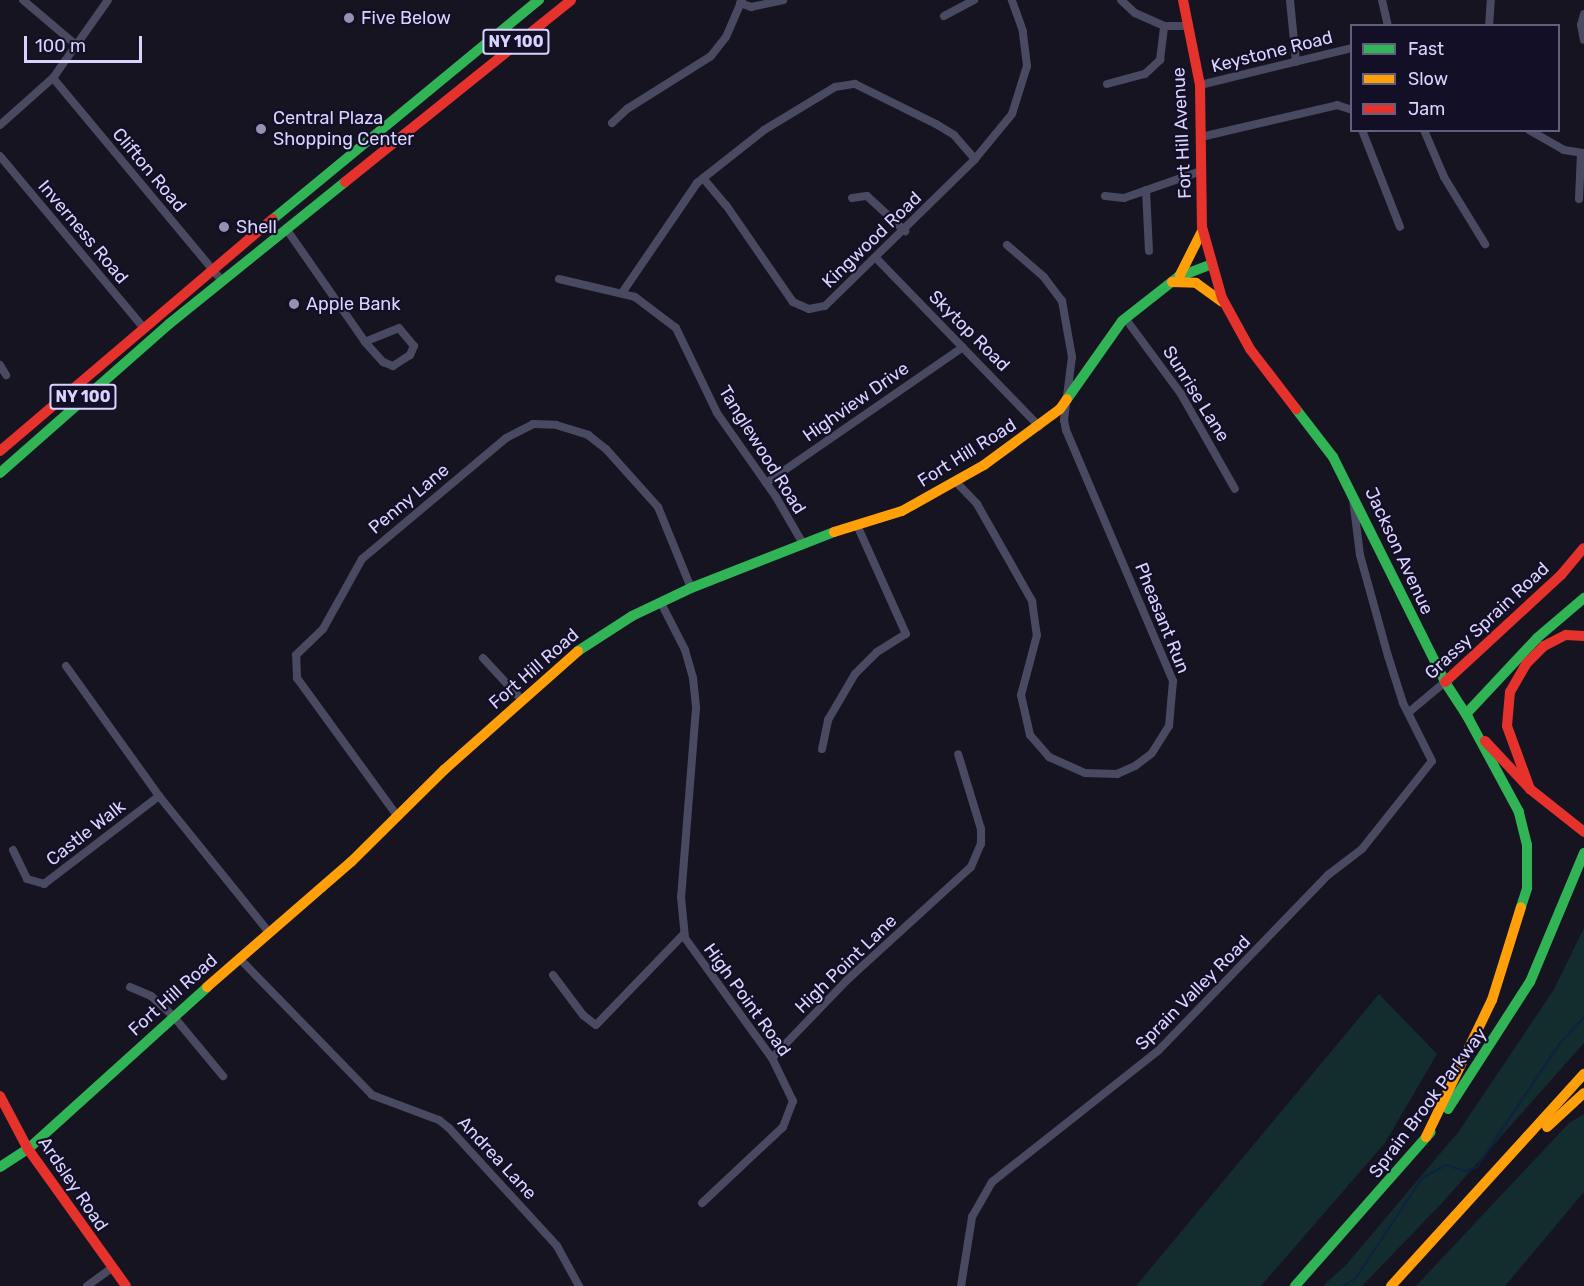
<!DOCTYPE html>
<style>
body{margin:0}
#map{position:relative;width:1584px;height:1286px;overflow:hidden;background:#161421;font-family:Rubik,sans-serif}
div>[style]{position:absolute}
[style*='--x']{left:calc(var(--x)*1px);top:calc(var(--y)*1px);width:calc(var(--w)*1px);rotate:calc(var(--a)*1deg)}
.green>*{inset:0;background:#132c2d}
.stream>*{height:2px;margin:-1px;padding:0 1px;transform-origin:1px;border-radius:1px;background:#0d2144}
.street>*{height:8px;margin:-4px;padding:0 4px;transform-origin:4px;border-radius:4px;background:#4a4962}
.fast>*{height:10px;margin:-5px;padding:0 5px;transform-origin:5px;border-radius:5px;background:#30b455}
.slow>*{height:10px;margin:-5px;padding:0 5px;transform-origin:5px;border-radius:5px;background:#ff9f0a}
.jam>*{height:10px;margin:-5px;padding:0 5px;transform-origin:5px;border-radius:5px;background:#e5322d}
.dots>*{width:16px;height:16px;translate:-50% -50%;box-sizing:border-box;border:3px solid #130f26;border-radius:50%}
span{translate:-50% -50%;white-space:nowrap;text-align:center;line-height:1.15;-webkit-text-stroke:4.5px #130f26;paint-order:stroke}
.shield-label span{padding:2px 4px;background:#130f26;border:2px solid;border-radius:4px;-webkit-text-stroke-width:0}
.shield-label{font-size:16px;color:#d9d4ff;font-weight:700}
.poi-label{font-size:18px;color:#d9d4ff}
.left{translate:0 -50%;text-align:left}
.street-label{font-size:18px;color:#d9d4ff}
.legend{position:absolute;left:1350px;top:24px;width:210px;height:108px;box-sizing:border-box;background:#130f26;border:2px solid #625e7d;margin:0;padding:8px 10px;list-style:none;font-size:18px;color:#d9d4ff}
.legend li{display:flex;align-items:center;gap:12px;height:30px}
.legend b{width:30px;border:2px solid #625e7d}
.scale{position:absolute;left:24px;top:36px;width:118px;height:27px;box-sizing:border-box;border:3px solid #d9d4ff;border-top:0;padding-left:8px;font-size:18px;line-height:21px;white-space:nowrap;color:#d9d4ff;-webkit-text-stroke:4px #130f26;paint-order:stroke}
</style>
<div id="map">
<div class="green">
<i style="clip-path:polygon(1584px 928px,1584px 1043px,1442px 1203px,1362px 1286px,1323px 1286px,1346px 1265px,1459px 1131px,1553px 991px)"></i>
<i style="clip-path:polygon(1379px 994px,1437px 1054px,1385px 1143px,1261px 1286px,1136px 1286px)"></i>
<i style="clip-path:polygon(1584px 1114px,1584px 1192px,1505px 1286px,1416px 1286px,1569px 1123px)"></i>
</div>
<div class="stream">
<i style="--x:1343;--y:1286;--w:14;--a:-30"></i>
<i style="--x:1355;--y:1279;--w:121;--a:-56.4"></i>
<i style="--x:1422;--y:1178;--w:27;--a:-28"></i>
<i style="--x:1446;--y:1165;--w:21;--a:17"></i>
<i style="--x:1466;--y:1171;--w:12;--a:-20"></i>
<i style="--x:1477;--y:1167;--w:149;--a:-56.2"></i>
<i style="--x:1560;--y:1043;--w:35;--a:-47"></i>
</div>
<div class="street">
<i style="--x:23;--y:0;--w:70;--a:40.3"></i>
<i style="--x:1121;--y:0;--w:19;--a:43"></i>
<i style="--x:1135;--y:13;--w:32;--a:24"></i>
<i style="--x:1164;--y:26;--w:25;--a:0"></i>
<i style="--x:1290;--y:0;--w:62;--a:84.5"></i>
<i style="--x:1382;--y:0;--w:27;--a:77"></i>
<i style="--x:740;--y:3;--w:12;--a:20"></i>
<i style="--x:751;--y:7;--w:33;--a:-12"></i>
<i style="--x:1584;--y:14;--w:11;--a:105"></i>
<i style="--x:1581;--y:25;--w:15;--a:79"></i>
<i style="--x:944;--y:16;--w:34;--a:-28"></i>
<i style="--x:1489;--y:26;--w:26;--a:-86"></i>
<i style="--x:53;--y:78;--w:264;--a:50.2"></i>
<i style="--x:1107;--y:84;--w:39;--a:-15"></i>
<i style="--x:1145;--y:74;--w:21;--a:-43"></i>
<i style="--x:1160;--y:60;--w:34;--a:-83"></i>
<i style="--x:1200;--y:85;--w:156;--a:-13.7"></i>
<i style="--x:612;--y:123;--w:21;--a:-43"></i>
<i style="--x:627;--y:109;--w:99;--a:-32.2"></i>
<i style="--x:711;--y:56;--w:24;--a:-52"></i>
<i style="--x:726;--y:37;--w:40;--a:-66.6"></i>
<i style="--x:0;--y:125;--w:71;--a:-41.6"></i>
<i style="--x:53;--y:78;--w:95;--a:-54.8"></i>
<i style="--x:1362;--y:130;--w:104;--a:68.6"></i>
<i style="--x:1424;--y:130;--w:51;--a:66.9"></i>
<i style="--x:1444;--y:177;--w:79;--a:58.5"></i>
<i style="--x:1529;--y:130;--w:40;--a:29.7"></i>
<i style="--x:1564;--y:150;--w:20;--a:9"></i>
<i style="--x:1201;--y:137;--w:140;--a:-13.2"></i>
<i style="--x:1337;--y:105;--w:16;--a:18"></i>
<i style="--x:0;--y:156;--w:223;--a:50.1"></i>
<i style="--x:703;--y:178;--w:35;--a:50"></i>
<i style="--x:726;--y:205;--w:118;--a:55.4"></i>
<i style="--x:793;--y:302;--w:17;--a:24"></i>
<i style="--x:809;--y:309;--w:16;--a:-11"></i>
<i style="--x:825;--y:306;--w:210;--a:-44.4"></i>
<i style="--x:975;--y:159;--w:58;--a:-50.6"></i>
<i style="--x:1012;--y:114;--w:50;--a:-72.6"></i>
<i style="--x:1027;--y:66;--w:35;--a:-97"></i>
<i style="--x:1023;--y:31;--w:33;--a:-110"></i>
<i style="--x:1146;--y:190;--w:61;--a:87.2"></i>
<i style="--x:1105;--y:196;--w:19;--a:6"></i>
<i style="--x:1124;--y:198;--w:82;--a:-19.3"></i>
<i style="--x:852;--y:198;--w:15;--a:-8"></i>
<i style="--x:867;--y:196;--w:52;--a:42.6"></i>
<i style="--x:1579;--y:199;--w:46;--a:-87.5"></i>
<i style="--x:287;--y:230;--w:136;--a:55.1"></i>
<i style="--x:365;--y:342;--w:27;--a:48"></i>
<i style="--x:383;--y:362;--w:11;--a:22"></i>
<i style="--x:393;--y:366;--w:20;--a:-33"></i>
<i style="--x:410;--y:355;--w:10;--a:-66"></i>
<i style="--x:414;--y:346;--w:23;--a:-130"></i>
<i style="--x:399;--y:328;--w:37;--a:158"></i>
<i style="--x:877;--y:259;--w:233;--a:45.9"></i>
<i style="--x:559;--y:279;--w:78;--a:13.3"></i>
<i style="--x:635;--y:297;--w:51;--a:37.1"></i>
<i style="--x:676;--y:328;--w:94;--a:64.2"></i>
<i style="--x:717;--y:413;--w:103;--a:54.9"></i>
<i style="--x:776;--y:497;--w:52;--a:60"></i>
<i style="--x:622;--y:293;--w:133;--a:-55.7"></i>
<i style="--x:697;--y:183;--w:85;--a:-38.3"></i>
<i style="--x:764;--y:130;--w:83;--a:-31.2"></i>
<i style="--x:835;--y:87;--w:20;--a:-9"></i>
<i style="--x:855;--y:84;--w:90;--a:26.3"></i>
<i style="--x:936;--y:124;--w:21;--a:31"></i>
<i style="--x:954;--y:135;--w:32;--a:49"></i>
<i style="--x:1125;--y:318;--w:94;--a:53.6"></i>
<i style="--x:1181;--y:394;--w:109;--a:60.4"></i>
<i style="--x:0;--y:365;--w:12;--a:59"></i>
<i style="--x:955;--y:481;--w:32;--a:46"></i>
<i style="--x:977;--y:504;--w:112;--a:60.4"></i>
<i style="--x:1032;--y:601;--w:34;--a:82"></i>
<i style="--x:1037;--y:635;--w:62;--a:104.9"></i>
<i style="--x:1021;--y:695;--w:41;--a:77.3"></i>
<i style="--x:1030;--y:735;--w:29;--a:49"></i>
<i style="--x:1049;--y:757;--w:39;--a:24"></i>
<i style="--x:1085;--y:773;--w:32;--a:2"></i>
<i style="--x:1117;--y:774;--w:20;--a:-24"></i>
<i style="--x:1135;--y:766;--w:21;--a:-37"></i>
<i style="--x:1152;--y:753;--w:32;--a:-58"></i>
<i style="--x:1169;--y:726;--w:45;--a:-84.9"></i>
<i style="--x:1173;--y:681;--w:273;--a:-113.1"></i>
<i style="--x:1066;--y:430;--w:10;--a:-101"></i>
<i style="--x:1064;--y:420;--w:64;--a:-82.8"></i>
<i style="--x:1072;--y:357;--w:57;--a:-100.1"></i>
<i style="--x:1062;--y:301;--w:30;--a:-127"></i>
<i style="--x:1044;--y:277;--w:49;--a:-139.1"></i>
<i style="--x:766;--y:483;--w:239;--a:-34.6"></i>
<i style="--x:661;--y:603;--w:53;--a:62.9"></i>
<i style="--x:685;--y:650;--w:29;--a:74"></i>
<i style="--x:693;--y:678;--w:30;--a:84"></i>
<i style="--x:696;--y:708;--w:190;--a:94.5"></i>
<i style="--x:681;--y:897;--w:41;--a:84.4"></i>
<i style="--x:685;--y:938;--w:148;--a:54.1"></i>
<i style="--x:772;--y:1058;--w:48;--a:64"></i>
<i style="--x:793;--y:1101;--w:28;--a:111"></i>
<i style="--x:783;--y:1127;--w:111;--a:136.8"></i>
<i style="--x:483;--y:658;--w:57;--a:47.1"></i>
<i style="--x:66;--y:666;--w:160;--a:54.4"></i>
<i style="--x:159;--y:796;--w:174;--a:51.1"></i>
<i style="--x:1408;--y:713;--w:48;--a:-40"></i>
<i style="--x:822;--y:749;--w:30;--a:-78"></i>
<i style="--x:828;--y:720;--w:53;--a:-59.6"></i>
<i style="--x:855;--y:674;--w:31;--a:-45"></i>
<i style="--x:877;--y:652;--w:34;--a:-32"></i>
<i style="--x:906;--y:634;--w:117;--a:-114.2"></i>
<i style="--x:398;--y:817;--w:172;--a:-126"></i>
<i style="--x:297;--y:678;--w:23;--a:-92"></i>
<i style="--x:296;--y:655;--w:37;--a:-44"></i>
<i style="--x:323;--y:629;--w:80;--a:-60.9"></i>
<i style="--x:362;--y:559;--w:188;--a:-40"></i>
<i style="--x:506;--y:438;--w:30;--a:-27"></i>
<i style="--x:533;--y:424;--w:23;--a:2"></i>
<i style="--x:556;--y:425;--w:34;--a:17"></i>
<i style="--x:588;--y:435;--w:23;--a:38"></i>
<i style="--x:606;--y:449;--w:78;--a:48.1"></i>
<i style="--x:658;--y:507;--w:87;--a:67.8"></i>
<i style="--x:13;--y:850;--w:32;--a:64"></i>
<i style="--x:27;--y:879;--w:18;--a:16"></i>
<i style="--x:44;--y:884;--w:145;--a:-37.4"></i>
<i style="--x:239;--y:958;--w:191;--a:45.8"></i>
<i style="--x:372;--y:1095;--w:72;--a:20.5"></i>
<i style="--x:439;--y:1120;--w:13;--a:39"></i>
<i style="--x:449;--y:1128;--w:160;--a:47.5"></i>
<i style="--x:557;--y:1246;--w:46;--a:61.2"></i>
<i style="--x:553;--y:975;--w:50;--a:53.1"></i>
<i style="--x:583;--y:1015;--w:16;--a:38"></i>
<i style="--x:596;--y:1025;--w:127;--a:-46"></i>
<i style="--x:130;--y:987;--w:23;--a:23"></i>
<i style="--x:151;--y:996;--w:31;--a:42"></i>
<i style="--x:174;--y:1017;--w:77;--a:50.3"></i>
<i style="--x:772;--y:1058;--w:107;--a:-46.1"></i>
<i style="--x:846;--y:981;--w:169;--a:-42.4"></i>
<i style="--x:971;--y:867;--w:25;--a:-67"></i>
<i style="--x:981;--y:844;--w:15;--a:-90"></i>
<i style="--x:981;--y:829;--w:78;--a:-107"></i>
<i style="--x:87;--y:1286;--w:31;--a:-36"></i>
<i style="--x:961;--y:1286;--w:70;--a:-80.9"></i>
<i style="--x:972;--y:1217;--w:40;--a:-60.3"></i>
<i style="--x:992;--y:1182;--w:211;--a:-38.3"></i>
<i style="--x:1158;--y:1051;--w:245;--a:-46"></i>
<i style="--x:1328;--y:875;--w:43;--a:-37.4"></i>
<i style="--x:1362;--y:849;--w:112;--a:-51.5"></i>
<i style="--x:1432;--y:761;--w:65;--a:-116.6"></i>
<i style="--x:1403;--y:703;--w:49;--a:-107.7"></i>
<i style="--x:1388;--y:656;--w:105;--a:-105.5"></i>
<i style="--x:1360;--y:555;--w:56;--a:-97.1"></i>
</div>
<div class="fast">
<i style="--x:273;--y:219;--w:345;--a:-39.5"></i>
<i style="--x:1067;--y:399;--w:95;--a:-54.8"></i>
<i style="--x:1122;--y:321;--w:71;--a:-38.2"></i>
<i style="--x:1178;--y:277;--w:34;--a:-21"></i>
<i style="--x:1296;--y:409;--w:61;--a:52.4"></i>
<i style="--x:1333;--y:457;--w:251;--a:63.5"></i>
<i style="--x:1445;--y:682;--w:44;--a:57"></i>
<i style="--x:0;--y:473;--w:225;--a:-41.4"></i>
<i style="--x:169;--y:324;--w:226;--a:-38.9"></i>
<i style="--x:578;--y:651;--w:64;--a:-32.9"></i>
<i style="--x:632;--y:616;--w:65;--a:-25.4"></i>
<i style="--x:691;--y:588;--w:154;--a:-21.4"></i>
<i style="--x:1521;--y:907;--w:20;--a:-72"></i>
<i style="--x:1527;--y:888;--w:43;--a:-90"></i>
<i style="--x:1527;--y:845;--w:34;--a:-104"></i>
<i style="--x:1519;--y:812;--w:111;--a:-118.4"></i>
<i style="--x:1466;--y:714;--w:104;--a:-46.9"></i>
<i style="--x:1537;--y:638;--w:62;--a:-40.4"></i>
<i style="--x:1448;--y:1109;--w:151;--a:-57.2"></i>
<i style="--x:1530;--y:982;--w:140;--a:-67.3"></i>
<i style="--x:0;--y:1167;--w:33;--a:-33"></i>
<i style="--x:28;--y:1149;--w:241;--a:-42.1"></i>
<i style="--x:1295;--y:1286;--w:205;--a:-48.6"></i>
</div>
<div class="slow">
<i style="--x:1180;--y:275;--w:47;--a:-63.4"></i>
<i style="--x:1172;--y:282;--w:24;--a:2"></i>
<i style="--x:1196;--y:283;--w:32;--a:36"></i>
<i style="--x:834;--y:532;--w:71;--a:-17.2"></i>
<i style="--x:902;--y:511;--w:94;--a:-29.3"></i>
<i style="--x:984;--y:465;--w:94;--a:-36.4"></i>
<i style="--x:1060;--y:409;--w:12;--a:-55"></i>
<i style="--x:207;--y:987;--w:191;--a:-41"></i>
<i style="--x:351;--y:862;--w:131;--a:-44.7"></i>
<i style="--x:444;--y:770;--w:179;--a:-41.6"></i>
<i style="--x:1547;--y:1127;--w:50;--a:-42.6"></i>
<i style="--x:1426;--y:1137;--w:152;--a:-64.3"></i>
<i style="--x:1492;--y:1000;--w:97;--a:-72.7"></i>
<i style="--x:1391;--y:1286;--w:287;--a:-47.7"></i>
</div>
<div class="jam">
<i style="--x:1183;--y:0;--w:87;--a:78.7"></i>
<i style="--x:1200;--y:85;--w:142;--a:89.2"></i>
<i style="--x:1202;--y:227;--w:74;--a:74.3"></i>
<i style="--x:1222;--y:298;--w:58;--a:61.2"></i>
<i style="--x:1250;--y:349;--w:76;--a:52.5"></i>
<i style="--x:345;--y:182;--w:290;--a:-38.8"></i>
<i style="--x:0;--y:451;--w:358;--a:-40.4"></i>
<i style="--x:1445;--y:682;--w:158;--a:-42.7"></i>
<i style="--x:1561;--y:575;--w:35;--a:-50"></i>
<i style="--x:1485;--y:741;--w:66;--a:46.8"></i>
<i style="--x:1530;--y:789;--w:69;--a:38.5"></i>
<i style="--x:1530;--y:789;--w:67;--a:-110.1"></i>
<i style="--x:1507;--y:726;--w:34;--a:-85"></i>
<i style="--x:1510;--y:692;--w:34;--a:-60"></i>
<i style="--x:1527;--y:663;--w:24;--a:-45"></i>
<i style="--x:1544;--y:646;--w:25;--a:-27"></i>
<i style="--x:1566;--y:635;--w:18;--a:3"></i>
<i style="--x:0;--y:1096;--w:60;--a:62.2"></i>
<i style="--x:28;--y:1149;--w:168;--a:54.4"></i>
</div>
<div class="dots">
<i style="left:349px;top:18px;background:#9591b1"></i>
<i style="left:261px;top:129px;background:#9591b1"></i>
<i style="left:224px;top:227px;background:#9591b1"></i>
<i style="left:294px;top:304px;background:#9591b1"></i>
</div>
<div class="shield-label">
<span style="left:516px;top:42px">NY 100</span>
<span style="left:83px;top:397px">NY 100</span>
</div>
<div class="poi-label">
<span class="left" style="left:361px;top:18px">Five Below</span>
<span class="left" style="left:273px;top:129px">Central Plaza<br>Shopping Center</span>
<span class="left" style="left:236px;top:227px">Shell</span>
<span class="left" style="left:306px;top:304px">Apple Bank</span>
</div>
<div class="street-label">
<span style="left:1272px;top:52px;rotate:-14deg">Keystone Road</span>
<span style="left:1182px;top:133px;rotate:-93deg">Fort Hill Avenue</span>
<span style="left:149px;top:170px;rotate:50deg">Clifton Road</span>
<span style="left:83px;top:232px;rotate:50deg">Inverness Road</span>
<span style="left:872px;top:240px;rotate:-44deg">Kingwood Road</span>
<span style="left:969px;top:331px;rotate:45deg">Skytop Road</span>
<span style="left:1196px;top:394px;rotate:58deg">Sunrise Lane</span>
<span style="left:856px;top:402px;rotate:-35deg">Highview Drive</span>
<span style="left:762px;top:450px;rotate:58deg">Tanglewood Road</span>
<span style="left:967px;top:453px;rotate:-32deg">Fort Hill Road</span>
<span style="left:409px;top:499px;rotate:-40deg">Penny Lane</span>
<span style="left:1399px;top:551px;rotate:65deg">Jackson Avenue</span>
<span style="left:1162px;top:618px;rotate:68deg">Pheasant Run</span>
<span style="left:1487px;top:621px;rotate:-43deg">Grassy Sprain Road</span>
<span style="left:534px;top:669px;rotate:-41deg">Fort Hill Road</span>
<span style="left:86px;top:833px;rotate:-38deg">Castle Walk</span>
<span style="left:846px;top:964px;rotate:-44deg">High Point Lane</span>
<span style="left:1193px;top:993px;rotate:-45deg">Sprain Valley Road</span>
<span style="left:173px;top:995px;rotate:-42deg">Fort Hill Road</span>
<span style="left:747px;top:1000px;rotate:54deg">High Point Road</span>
<span style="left:1428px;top:1103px;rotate:-53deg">Sprain Brook Parkway</span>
<span style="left:497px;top:1158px;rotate:47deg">Andrea Lane</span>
<span style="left:73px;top:1184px;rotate:56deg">Ardsley Road</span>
</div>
<ul class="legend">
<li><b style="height:8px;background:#30b455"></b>Fast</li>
<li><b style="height:8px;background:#ff9f0a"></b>Slow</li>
<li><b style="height:8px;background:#e5322d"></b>Jam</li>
</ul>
<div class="scale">100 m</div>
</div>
